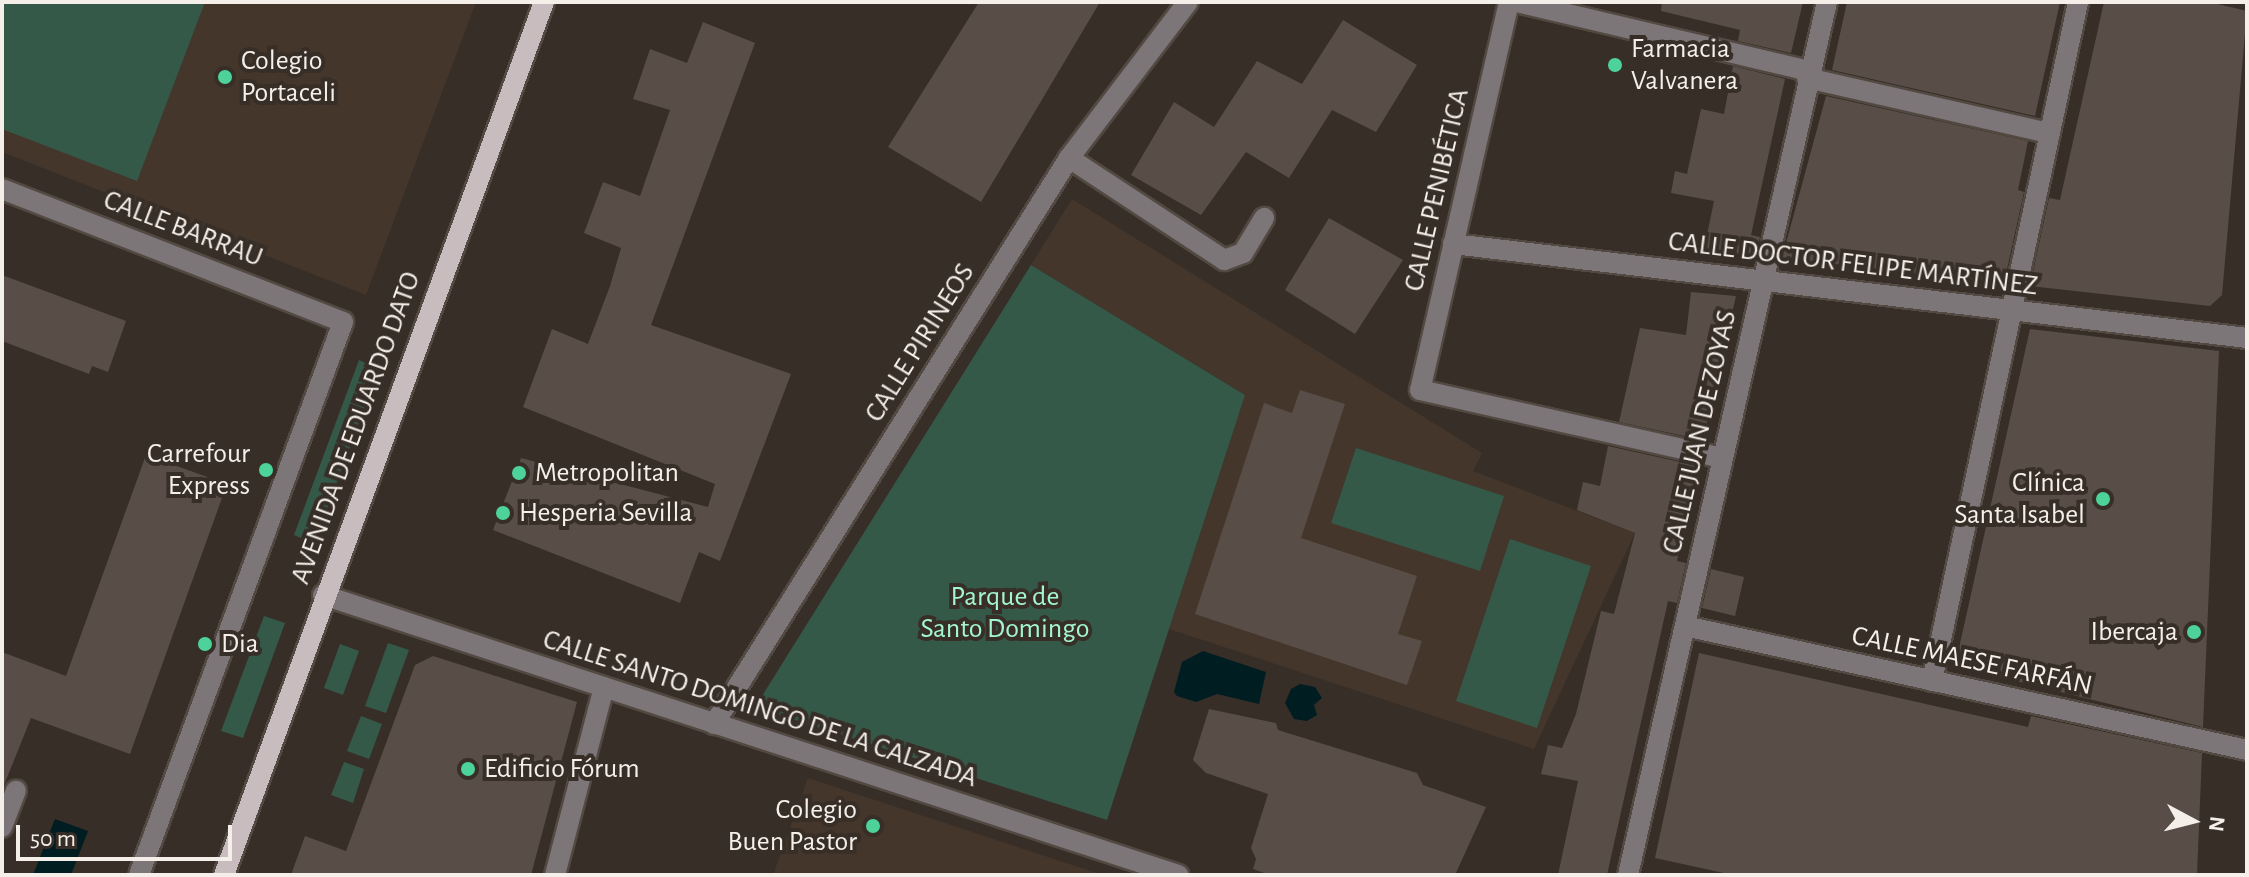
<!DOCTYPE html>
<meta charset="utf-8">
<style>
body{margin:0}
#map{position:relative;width:2249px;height:877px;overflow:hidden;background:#372e27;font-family:"Alegreya Sans",sans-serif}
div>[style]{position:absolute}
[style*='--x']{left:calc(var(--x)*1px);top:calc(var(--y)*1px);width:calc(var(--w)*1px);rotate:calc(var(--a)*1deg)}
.built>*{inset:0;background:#44362b}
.green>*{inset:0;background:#355949}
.water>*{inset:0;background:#001d22}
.building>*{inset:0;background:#584e47}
.roads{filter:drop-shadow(2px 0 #524942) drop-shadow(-2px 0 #524942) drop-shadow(0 2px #524942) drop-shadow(0 -2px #524942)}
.minor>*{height:20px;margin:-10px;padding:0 10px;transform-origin:10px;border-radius:10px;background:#7d7678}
.major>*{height:20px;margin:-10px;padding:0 10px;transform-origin:10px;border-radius:10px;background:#c9bcbf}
.dots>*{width:22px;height:22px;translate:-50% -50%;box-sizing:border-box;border:4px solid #372e27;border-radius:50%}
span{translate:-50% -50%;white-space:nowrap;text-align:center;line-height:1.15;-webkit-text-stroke:8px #372e27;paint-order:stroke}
.poi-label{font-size:28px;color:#f5efea}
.left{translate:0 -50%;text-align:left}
.right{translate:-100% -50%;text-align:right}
.street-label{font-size:28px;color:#f5efea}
.park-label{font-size:28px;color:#a3f6d0}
.frame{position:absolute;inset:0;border:4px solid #f5efea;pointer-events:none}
.north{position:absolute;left:2153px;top:781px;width:80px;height:80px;-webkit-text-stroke:6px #372e27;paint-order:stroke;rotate:97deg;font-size:22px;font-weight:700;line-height:32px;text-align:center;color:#f5efea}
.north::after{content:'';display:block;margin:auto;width:28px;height:36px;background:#f5efea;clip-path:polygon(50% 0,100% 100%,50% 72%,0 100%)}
.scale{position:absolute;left:16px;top:825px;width:216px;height:36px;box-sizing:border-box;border:4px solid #f5efea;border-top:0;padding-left:10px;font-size:24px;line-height:28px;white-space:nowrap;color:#f5efea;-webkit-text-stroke:6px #372e27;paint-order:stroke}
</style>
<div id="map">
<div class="built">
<i style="clip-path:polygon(2px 2px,476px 2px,366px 295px,2px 152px)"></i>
<i style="clip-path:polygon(1072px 199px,1482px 453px,1473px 471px,1635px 533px,1534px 749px,1169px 629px,1245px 395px,1031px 265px)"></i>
<i style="clip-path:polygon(808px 778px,1103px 875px,773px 875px)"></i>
</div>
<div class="green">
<i style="clip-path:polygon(2px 2px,205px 2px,137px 181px,2px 129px)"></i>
<i style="clip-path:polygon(1031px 265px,1245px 395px,1107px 820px,767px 711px,762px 696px)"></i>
<i style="clip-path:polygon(359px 360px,373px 366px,376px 377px,314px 544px,294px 535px)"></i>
<i style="clip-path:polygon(1356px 448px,1504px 496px,1480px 571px,1331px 523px)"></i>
<i style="clip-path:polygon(1510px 539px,1591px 566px,1537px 728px,1456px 701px)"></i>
<i style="clip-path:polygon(264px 616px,285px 623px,243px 738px,221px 731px)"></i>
<i style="clip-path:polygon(388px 643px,409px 650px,386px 713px,365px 706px)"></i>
<i style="clip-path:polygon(340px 644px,359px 651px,343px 695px,324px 688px)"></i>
<i style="clip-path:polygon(361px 716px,382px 724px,369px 759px,347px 751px)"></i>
<i style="clip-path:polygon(344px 762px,364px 769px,353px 803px,331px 795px)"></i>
</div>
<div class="water">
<i style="clip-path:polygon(1203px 651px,1266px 672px,1259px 704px,1217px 694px,1196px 702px,1177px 696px,1174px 692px,1182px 662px)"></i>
<i style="clip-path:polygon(1300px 684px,1315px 687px,1322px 698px,1314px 705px,1317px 715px,1307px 721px,1294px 719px,1285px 703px,1291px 689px)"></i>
<i style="clip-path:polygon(55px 819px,88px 831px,71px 875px,33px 875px)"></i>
</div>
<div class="building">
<i style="clip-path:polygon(979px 2px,1100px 2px,981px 202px,888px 147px)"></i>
<i style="clip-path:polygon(1662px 2px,1803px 2px,1791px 53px,1738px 41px,1740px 30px,1661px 11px)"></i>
<i style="clip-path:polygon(1847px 2px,2060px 2px,2035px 116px,1832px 70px)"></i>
<i style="clip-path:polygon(2104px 2px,2209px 2px,2247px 11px,2222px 295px,2210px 306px,2030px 286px,2049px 198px,2060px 200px)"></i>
<i style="clip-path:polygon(1343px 20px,1417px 65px,1376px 132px,1332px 110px,1289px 178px,1246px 152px,1201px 215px,1131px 175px,1174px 102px,1214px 127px,1257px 61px,1302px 84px)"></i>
<i style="clip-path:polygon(703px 22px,755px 43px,651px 325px,791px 374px,720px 561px,699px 552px,680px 603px,493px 530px,521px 458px,708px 507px,715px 484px,523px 407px,552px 329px,588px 344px,610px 286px,621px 248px,584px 233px,603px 182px,640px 196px,670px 110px,633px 99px,650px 49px,687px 63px)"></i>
<i style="clip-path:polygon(1733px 66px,1785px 79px,1751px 235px,1760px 237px,1756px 256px,1704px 249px,1714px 201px,1671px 193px,1675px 171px,1687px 174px,1701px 109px,1724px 114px)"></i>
<i style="clip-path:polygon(1826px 96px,2028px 141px,2018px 190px,2024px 192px,2004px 283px,1782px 258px)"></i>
<i style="clip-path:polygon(1329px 218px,1403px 260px,1355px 334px,1285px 290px)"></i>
<i style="clip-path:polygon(2px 275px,126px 321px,108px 372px,92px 366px,89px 374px,2px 341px)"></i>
<i style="clip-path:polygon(1691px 292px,1736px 296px,1703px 440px,1619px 422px,1640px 328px,1686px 335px)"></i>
<i style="clip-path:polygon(2030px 329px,2219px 351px,2203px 727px,1955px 666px)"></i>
<i style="clip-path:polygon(1300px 390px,1345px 404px,1301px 538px,1417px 576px,1398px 634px,1422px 641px,1407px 685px,1195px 614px,1264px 403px,1292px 413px)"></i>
<i style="clip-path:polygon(1608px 446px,1698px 466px,1677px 561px,1686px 563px,1677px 603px,1668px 601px,1607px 875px,1558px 875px,1578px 781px,1541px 774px,1548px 745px,1562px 748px,1576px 714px,1601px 611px,1614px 614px,1635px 533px,1577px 510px,1583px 482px,1600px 486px)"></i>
<i style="clip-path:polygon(146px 455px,227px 484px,130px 754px,31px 718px,2px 790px,2px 652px,66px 676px)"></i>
<i style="clip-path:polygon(1711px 569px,1744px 577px,1735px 616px,1702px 608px)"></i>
<i style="clip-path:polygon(1699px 653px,2028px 727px,2031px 716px,2202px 753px,2197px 875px,1733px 875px,1655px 858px)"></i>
<i style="clip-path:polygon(433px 656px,577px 702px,531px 875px,291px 875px,305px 836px,346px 851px,415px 665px)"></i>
<i style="clip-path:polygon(1209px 709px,1276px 723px,1278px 730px,1417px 773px,1423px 785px,1486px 807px,1455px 875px,1270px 875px,1253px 869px,1256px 859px,1251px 848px,1268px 794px,1206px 773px,1193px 760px)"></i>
</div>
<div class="roads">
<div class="minor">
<i style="--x:1509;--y:2;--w:398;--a:102.9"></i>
<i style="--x:1420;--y:390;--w:310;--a:12.7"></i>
<i style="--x:1517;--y:2;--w:301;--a:13.3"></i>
<i style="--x:1807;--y:78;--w:249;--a:12.8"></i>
<i style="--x:1069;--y:158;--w:186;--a:33.3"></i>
<i style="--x:1224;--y:260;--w:20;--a:-20"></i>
<i style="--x:1243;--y:253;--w:41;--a:-59"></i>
<i style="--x:2;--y:189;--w:366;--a:21.3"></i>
<i style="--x:343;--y:322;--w:589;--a:110.25"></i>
<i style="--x:1453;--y:244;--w:800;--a:6.75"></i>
<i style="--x:323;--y:595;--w:900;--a:18.13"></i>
<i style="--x:1685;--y:626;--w:576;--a:12.44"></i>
<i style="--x:1932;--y:681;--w:695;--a:-77.86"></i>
<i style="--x:714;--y:724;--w:668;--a:-57.9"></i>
<i style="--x:1069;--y:158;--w:196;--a:-52.7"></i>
<i style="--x:2;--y:827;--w:39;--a:-69"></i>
<i style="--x:555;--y:875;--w:194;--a:-75.4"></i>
<i style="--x:1628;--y:875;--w:895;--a:-77.16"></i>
</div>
<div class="major">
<i style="--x:224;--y:875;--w:930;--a:-69.87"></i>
</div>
</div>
<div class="dots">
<i style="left:1615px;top:65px;background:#4dd39a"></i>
<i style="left:225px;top:77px;background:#4dd39a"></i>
<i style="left:266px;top:470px;background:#4dd39a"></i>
<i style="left:519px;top:473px;background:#4dd39a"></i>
<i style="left:2103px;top:499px;background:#4dd39a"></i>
<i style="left:503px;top:513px;background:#4dd39a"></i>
<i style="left:2194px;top:632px;background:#4dd39a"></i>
<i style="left:205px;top:644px;background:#4dd39a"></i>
<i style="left:468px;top:769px;background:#4dd39a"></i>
<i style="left:873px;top:826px;background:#4dd39a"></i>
</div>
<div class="poi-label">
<span class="left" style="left:1631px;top:65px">Farmacia<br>Valvanera</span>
<span class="left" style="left:241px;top:77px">Colegio<br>Portaceli</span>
<span class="right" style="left:250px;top:470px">Carrefour<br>Express</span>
<span class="left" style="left:535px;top:473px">Metropolitan</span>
<span class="right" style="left:2085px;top:499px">Clínica<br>Santa Isabel</span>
<span class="left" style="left:519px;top:513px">Hesperia Sevilla</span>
<span class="right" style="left:2178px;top:632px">Ibercaja</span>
<span class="left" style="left:221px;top:644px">Dia</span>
<span class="left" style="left:484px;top:769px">Edificio Fórum</span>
<span class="right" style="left:857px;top:826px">Colegio<br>Buen Pastor</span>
</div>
<div class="street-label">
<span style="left:1437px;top:190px;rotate:-77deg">CALLE PENIBÉTICA</span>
<span style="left:183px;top:229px;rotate:21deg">CALLE BARRAU</span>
<span style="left:1853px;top:264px;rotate:7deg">CALLE DOCTOR FELIPE MARTÍNEZ</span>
<span style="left:920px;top:343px;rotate:-58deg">CALLE PIRINEOS</span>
<span style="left:356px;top:428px;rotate:-70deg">AVENIDA DE EDUARDO DATO</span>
<span style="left:1700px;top:432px;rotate:-77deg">CALLE JUAN DE ZOYAS</span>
<span style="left:1972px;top:661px;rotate:12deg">CALLE MAESE FARFÁN</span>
<span style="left:760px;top:709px;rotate:18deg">CALLE SANTO DOMINGO DE LA CALZADA</span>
</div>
<div class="park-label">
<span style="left:1005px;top:613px">Parque de<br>Santo Domingo</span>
</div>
<div class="frame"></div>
<div class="north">N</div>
<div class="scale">50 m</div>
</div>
